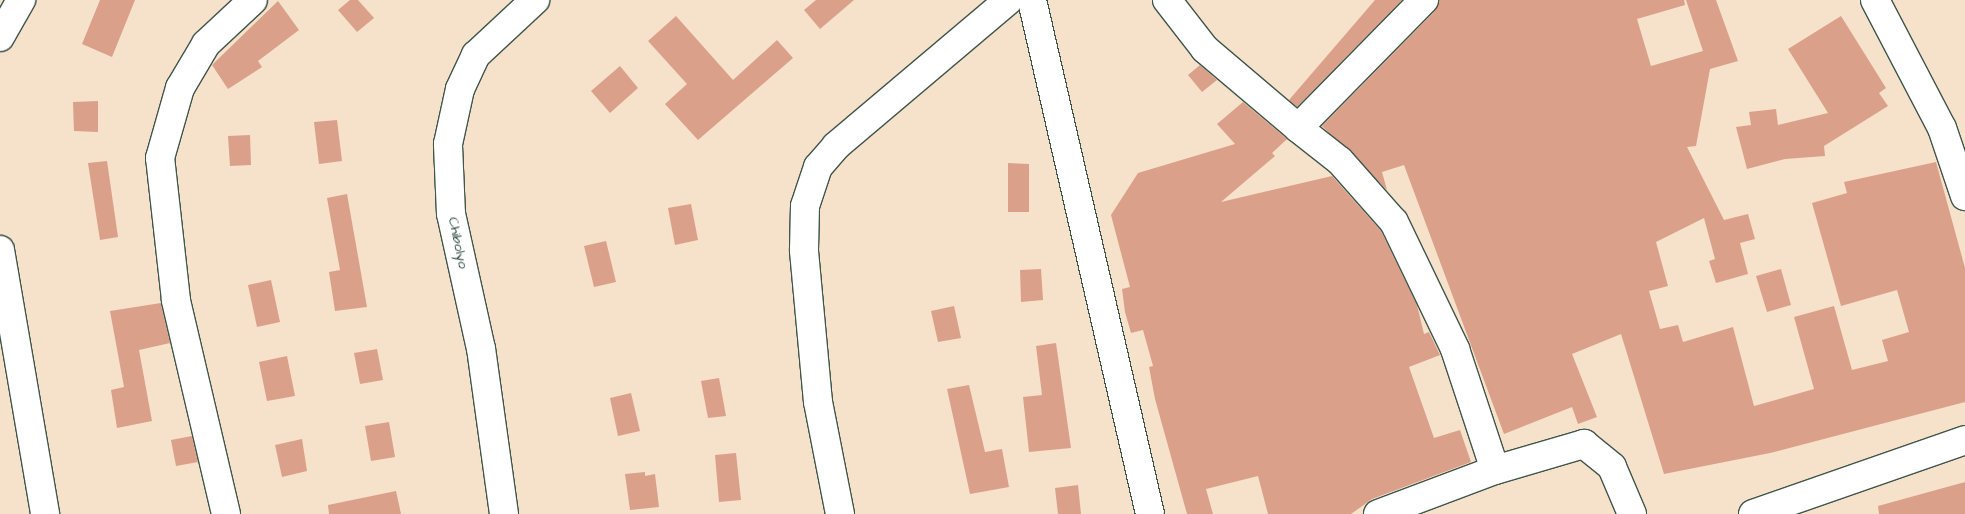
<!DOCTYPE html>
<style>
body{margin:0}
#map{position:relative;width:1965px;height:514px;overflow:hidden;background:#f6e1ca;font-family:"Architects Daughter",sans-serif}
div>[style]{position:absolute}
[style*='--x']{left:calc(var(--x)*1px);top:calc(var(--y)*1px);width:calc(var(--w)*1px);rotate:calc(var(--a)*1deg)}
.building>*{inset:0;background:#dba08a}
.roads{filter:drop-shadow(1px 0 #3f564a) drop-shadow(-1px 0 #3f564a) drop-shadow(0 1px #3f564a) drop-shadow(0 -1px #3f564a)}
.minor>*{height:28px;margin:-14px;padding:0 14px;transform-origin:14px;border-radius:14px;background:#fff}
span{translate:-50% -50%;white-space:nowrap;text-align:center;line-height:1.15;-webkit-text-stroke:5px #fff;paint-order:stroke}
.street-label{font-size:14px;color:#1f3d34}
</style>
<div id="map">
<div class="building">
<i style="clip-path:polygon(100px 0,135px 0,112px 57px,82px 44px)"></i>
<i style="clip-path:polygon(350px 0,358px 0,374px 18px,357px 32px,338px 10px)"></i>
<i style="clip-path:polygon(816px 0,854px 0,820px 29px,804px 10px)"></i>
<i style="clip-path:polygon(1375px 0,1402px 0,1297px 107px,1289px 100px)"></i>
<i style="clip-path:polygon(1439px 0,1684px 0,1685px 5px,1637px 19px,1651px 66px,1703px 51px,1686px 0,1716px 0,1738px 61px,1710px 69px,1696px 146px,1687px 147px,1724px 220px,1748px 214px,1755px 239px,1740px 243px,1748px 274px,1716px 283px,1709px 261px,1715px 259px,1704px 218px,1656px 242px,1668px 286px,1649px 291px,1660px 329px,1678px 325px,1683px 342px,1733px 327px,1754px 406px,1814px 389px,1794px 317px,1834px 306px,1852px 370px,1888px 361px,1882px 340px,1909px 332px,1897px 290px,1841px 306px,1812px 203px,1847px 193px,1844px 182px,1936px 162px,1965px 268px,1965px 402px,1770px 453px,1664px 474px,1621px 334px,1572px 354px,1597px 417px,1578px 424px,1572px 407px,1504px 434px,1404px 165px,1382px 172px,1387px 190px,1322px 126px,1435px 11px)"></i>
<i style="clip-path:polygon(278px 1px,299px 30px,258px 61px,262px 67px,228px 89px,212px 65px)"></i>
<i style="clip-path:polygon(676px 16px,733px 80px,777px 40px,793px 58px,698px 140px,665px 104px,687px 84px,648px 41px)"></i>
<i style="clip-path:polygon(1841px 16px,1886px 88px,1879px 93px,1888px 106px,1824px 146px,1825px 156px,1785px 159px,1747px 169px,1736px 127px,1751px 125px,1749px 112px,1776px 109px,1778px 125px,1828px 113px,1788px 49px)"></i>
<i style="clip-path:polygon(1200px 65px,1217px 80px,1202px 92px,1188px 75px)"></i>
<i style="clip-path:polygon(620px 66px,638px 88px,610px 113px,591px 91px)"></i>
<i style="clip-path:polygon(98px 101px,98px 132px,74px 131px,73px 102px)"></i>
<i style="clip-path:polygon(1243px 102px,1287px 139px,1272px 153px,1275px 156px,1221px 202px,1332px 176px,1381px 231px,1417px 305px,1424px 334px,1429px 332px,1440px 355px,1409px 367px,1434px 438px,1460px 430px,1471px 462px,1372px 499px,1351px 514px,1268px 514px,1258px 476px,1206px 489px,1213px 514px,1187px 514px,1155px 399px,1149px 367px,1153px 366px,1143px 330px,1131px 333px,1125px 312px,1122px 289px,1130px 287px,1111px 215px,1138px 173px,1235px 144px,1217px 124px)"></i>
<i style="clip-path:polygon(337px 120px,342px 161px,319px 164px,314px 122px)"></i>
<i style="clip-path:polygon(250px 135px,251px 165px,230px 166px,228px 136px)"></i>
<i style="clip-path:polygon(107px 161px,118px 237px,100px 240px,88px 163px)"></i>
<i style="clip-path:polygon(1008px 163px,1029px 164px,1029px 212px,1008px 212px)"></i>
<i style="clip-path:polygon(347px 194px,367px 307px,335px 311px,329px 272px,340px 270px,327px 198px)"></i>
<i style="clip-path:polygon(691px 204px,698px 240px,675px 245px,668px 208px)"></i>
<i style="clip-path:polygon(606px 241px,616px 282px,594px 287px,584px 246px)"></i>
<i style="clip-path:polygon(1041px 269px,1043px 300px,1021px 302px,1020px 270px)"></i>
<i style="clip-path:polygon(1781px 269px,1791px 305px,1767px 312px,1756px 276px)"></i>
<i style="clip-path:polygon(271px 280px,280px 322px,257px 327px,248px 285px)"></i>
<i style="clip-path:polygon(161px 303px,170px 343px,139px 350px,152px 421px,117px 428px,111px 390px,124px 387px,110px 311px)"></i>
<i style="clip-path:polygon(954px 306px,961px 338px,938px 342px,931px 311px)"></i>
<i style="clip-path:polygon(1056px 343px,1071px 448px,1029px 452px,1023px 397px,1042px 395px,1036px 346px)"></i>
<i style="clip-path:polygon(377px 349px,383px 380px,360px 384px,354px 353px)"></i>
<i style="clip-path:polygon(287px 356px,295px 396px,267px 401px,259px 362px)"></i>
<i style="clip-path:polygon(719px 378px,726px 416px,708px 418px,701px 381px)"></i>
<i style="clip-path:polygon(969px 385px,985px 452px,1002px 449px,1009px 487px,970px 494px,947px 389px)"></i>
<i style="clip-path:polygon(631px 393px,640px 431px,618px 436px,610px 398px)"></i>
<i style="clip-path:polygon(389px 422px,395px 457px,371px 461px,365px 426px)"></i>
<i style="clip-path:polygon(192px 436px,198px 462px,176px 466px,171px 440px)"></i>
<i style="clip-path:polygon(302px 439px,307px 471px,282px 477px,275px 445px)"></i>
<i style="clip-path:polygon(736px 453px,741px 500px,719px 502px,715px 455px)"></i>
<i style="clip-path:polygon(645px 472px,645px 476px,655px 474px,659px 507px,630px 510px,625px 474px)"></i>
<i style="clip-path:polygon(1965px 482px,1965px 514px,1879px 514px,1878px 506px)"></i>
<i style="clip-path:polygon(1078px 485px,1081px 514px,1058px 514px,1055px 488px)"></i>
<i style="clip-path:polygon(396px 491px,401px 514px,329px 514px,328px 505px)"></i>
</div>
<div class="roads">
<div class="minor">
<i style="--x:1032;--y:0;--w:527;--a:77.07"></i>
<i style="--x:1167;--y:0;--w:62;--a:52.2"></i>
<i style="--x:1205;--y:49;--w:122;--a:40.3"></i>
<i style="--x:1298;--y:128;--w:180;--a:-45.5"></i>
<i style="--x:1875;--y:0;--w:144;--a:62.4"></i>
<i style="--x:1942;--y:128;--w:72;--a:71.3"></i>
<i style="--x:0;--y:37;--w:43;--a:-60.4"></i>
<i style="--x:1298;--y:128;--w:53;--a:38.2"></i>
<i style="--x:1340;--y:161;--w:81;--a:48.5"></i>
<i style="--x:1394;--y:222;--w:141;--a:64.3"></i>
<i style="--x:1455;--y:349;--w:127;--a:71.7"></i>
<i style="--x:0;--y:250;--w:268;--a:80.3"></i>
<i style="--x:226;--y:514;--w:220;--a:-103.2"></i>
<i style="--x:176;--y:300;--w:143;--a:-96.4"></i>
<i style="--x:160;--y:158;--w:73;--a:-74.1"></i>
<i style="--x:180;--y:88;--w:51;--a:-59.4"></i>
<i style="--x:206;--y:44;--w:64;--a:-43.1"></i>
<i style="--x:504;--y:514;--w:167;--a:-97.9"></i>
<i style="--x:481;--y:349;--w:138;--a:-102.5"></i>
<i style="--x:451;--y:214;--w:70;--a:-92.5"></i>
<i style="--x:448;--y:144;--w:56;--a:-77.7"></i>
<i style="--x:460;--y:89;--w:38;--a:-65"></i>
<i style="--x:476;--y:55;--w:81;--a:-43"></i>
<i style="--x:840;--y:514;--w:114;--a:-101.1"></i>
<i style="--x:818;--y:402;--w:153;--a:-95.3"></i>
<i style="--x:804;--y:250;--w:44;--a:-88.7"></i>
<i style="--x:805;--y:206;--w:41;--a:-71.6"></i>
<i style="--x:818;--y:167;--w:28;--a:-49"></i>
<i style="--x:836;--y:146;--w:226;--a:-40.2"></i>
<i style="--x:1378;--y:514;--w:125;--a:-20.6"></i>
<i style="--x:1495;--y:470;--w:93;--a:-16.3"></i>
<i style="--x:1584;--y:444;--w:36;--a:39"></i>
<i style="--x:1612;--y:467;--w:51;--a:66.9"></i>
<i style="--x:1753;--y:514;--w:225;--a:-19.2"></i>
</div>
</div>
<div class="street-label">
<span style="left:458px;top:243px;rotate:78deg">Chibolyo</span>
</div>
</div>
